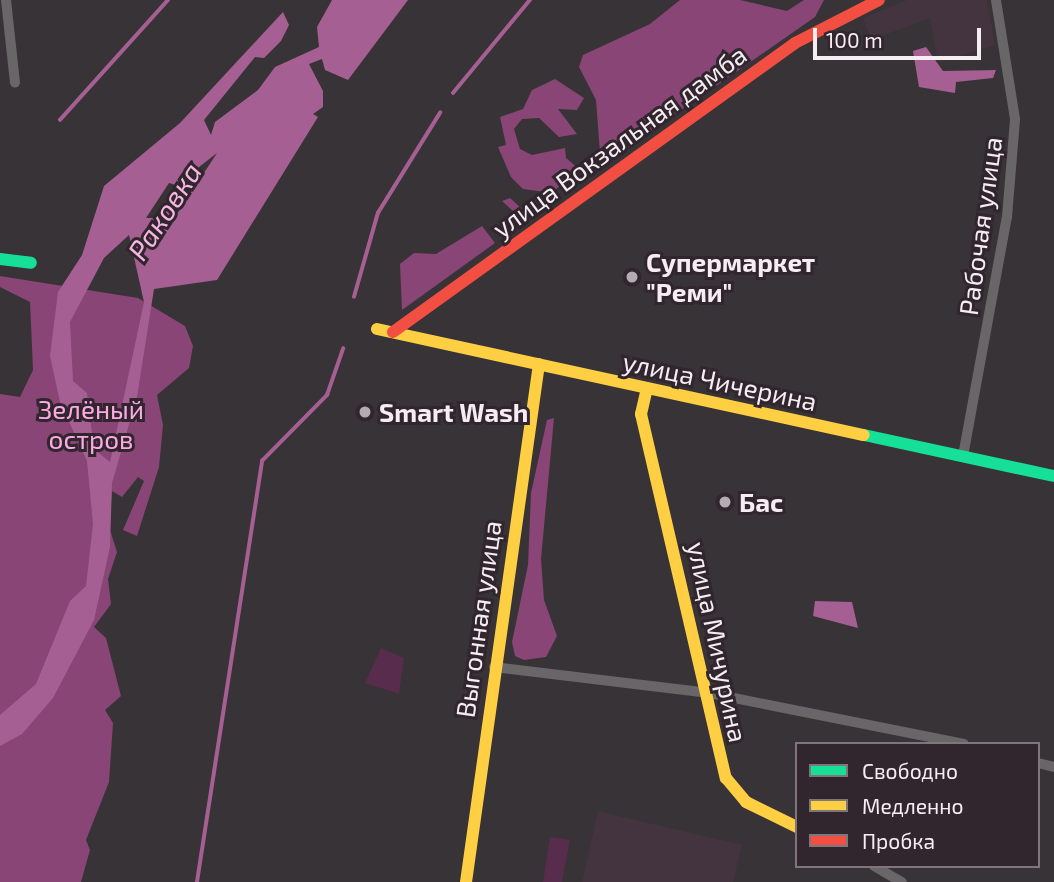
<!DOCTYPE html>
<meta charset="utf-8">
<style>
body{margin:0}
#map{position:relative;width:1054px;height:882px;overflow:hidden;background:#383337;font-family:"Exo 2",sans-serif}
div>[style]{position:absolute}
[style*='--x']{left:calc(var(--x)*1px);top:calc(var(--y)*1px);width:calc(var(--w)*1px);rotate:calc(var(--a)*1deg)}
.built>*{inset:0;background:#43343f}
.green>*{inset:0;background:#572c4c}
.forest>*{inset:0;background:#884576}
.water>*{inset:0;background:#a65f92}
.stream>*{height:3.5px;margin:-1.75px;padding:0 1.75px;transform-origin:1.75px;border-radius:1.75px;background:#a65f92}
.street>*{height:10px;margin:-5px;padding:0 5px;transform-origin:5px;border-radius:5px;background:#696668}
.fast>*{height:12px;margin:-6px;padding:0 6px;transform-origin:6px;border-radius:6px;background:#16e098}
.slow>*{height:12px;margin:-6px;padding:0 6px;transform-origin:6px;border-radius:6px;background:#ffcf43}
.jam>*{height:12px;margin:-6px;padding:0 6px;transform-origin:6px;border-radius:6px;background:#f24e42}
.dots>*{width:19px;height:19px;translate:-50% -50%;box-sizing:border-box;border:4px solid #31262e;border-radius:50%}
span{translate:-50% -50%;white-space:nowrap;text-align:center;line-height:1.15;-webkit-text-stroke:6px #31262e;paint-order:stroke}
.street-label{font-size:26px;color:#f5edf2}
.poi-label{font-size:26px;color:#f5edf2;font-weight:700}
.left{translate:0 -50%;text-align:left}
.park-label{font-size:26px;color:#fda9e4}
.water-label{font-size:28px;color:#f6b6e2;font-style:italic}
.legend{position:absolute;left:795px;top:742px;width:245px;height:126px;box-sizing:border-box;background:#31262e;border:2px solid #7f767c;margin:0;padding:9px 12px;list-style:none;font-size:21px;color:#f5edf2}
.legend li{display:flex;align-items:center;gap:14px;height:35px}
.legend b{width:35px;border:2px solid #7f767c}
.scale{position:absolute;left:813px;top:28px;width:168px;height:32px;box-sizing:border-box;border:4px solid #f5edf2;border-top:0;padding-left:9px;font-size:21px;line-height:24px;white-space:nowrap;color:#f5edf2;-webkit-text-stroke:5px #31262e;paint-order:stroke}
</style>
<div id="map">
<div class="built">
<i style="clip-path:polygon(907px 0,987px 0,995px 45px,938px 62px,930px 18px,871px 40px,863px 18px)"></i>
<i style="clip-path:polygon(598px 811px,742px 845px,733px 882px,582px 882px)"></i>
</div>
<div class="green">
<i style="clip-path:polygon(381px 648px,404px 658px,399px 694px,365px 683px)"></i>
<i style="clip-path:polygon(550px 837px,570px 840px,562px 882px,543px 882px)"></i>
</div>
<div class="forest">
<i style="clip-path:polygon(680px 0,740px 0,787px 11px,804px 0,824px 0,815px 17px,601px 166px,596px 100px,579px 67px,583px 55px,650px 24px)"></i>
<i style="clip-path:polygon(555px 79px,584px 98px,577px 110px,558px 109px,577px 134px,559px 137px,539px 118px,522px 119px,514px 129px,520px 149px,532px 155px,565px 148px,566px 158px,579px 169px,522px 219px,502px 201px,510px 198px,521px 208px,545px 192px,523px 189px,511px 177px,498px 147px,506px 145px,500px 117px,523px 109px,532px 90px)"></i>
<i style="clip-path:polygon(482px 226px,495px 243px,402px 310px,400px 264px,414px 253px,436px 254px)"></i>
<i style="clip-path:polygon(0 276px,138px 298px,185px 326px,193px 346px,189px 368px,157px 395px,163px 425px,159px 467px,137px 536px,123px 530px,144px 481px,138px 477px,122px 497px,112px 491px,109px 527px,117px 552px,108px 579px,111px 604px,94px 627px,106px 638px,121px 696px,105px 710px,113px 723px,109px 782px,86px 840px,90px 850px,81px 882px,0 882px,0 394px,20px 397px,33px 370px,30px 302px,0 287px)"></i>
<i style="clip-path:polygon(554px 418px,541px 559px,544px 600px,557px 636px,546px 657px,524px 660px,515px 656px,512px 642px,528px 565px,531px 493px,547px 420px)"></i>
</div>
<div class="water">
<i style="clip-path:polygon(evenodd,332px 0,408px 0,348px 80px,325px 70px,322px 59px,309px 64px,323px 91px,323px 107px,313px 114px,318px 117px,217px 280px,154px 289px,137px 397px,112px 483px,110px 547px,94px 620px,53px 698px,22px 734px,0 746px,0 715px,36px 684px,70px 601px,86px 586px,93px 524px,87px 461px,60px 402px,50px 356px,58px 292px,82px 255px,104px 186px,180px 123px,283px 12px,289px 25px,281px 41px,264px 58px,255px 57px,204px 120px,211px 135px,215px 122px,258px 90px,275px 67px,319px 47px,317px 27px,332px 0,217px 153px,175px 217px,166px 210px,160px 218px,146px 218px,169px 183px,176px 185px,217px 153px,332px 0,129px 235px,144px 302px,110px 462px,94px 449px,87px 393px,73px 381px,70px 322px,104px 258px,129px 235px)"></i>
<i style="clip-path:polygon(926px 47px,943px 71px,996px 70px,993px 78px,956px 82px,955px 93px,919px 87px,913px 51px)"></i>
<i style="clip-path:polygon(815px 601px,852px 602px,858px 628px,813px 616px)"></i>
</div>
<div class="stream">
<i style="--x:453;--y:93;--w:121;--a:-50.4"></i>
<i style="--x:60;--y:120;--w:161;--a:-48"></i>
<i style="--x:354;--y:297;--w:87;--a:-74.1"></i>
<i style="--x:378;--y:213;--w:118;--a:-58.2"></i>
<i style="--x:197;--y:882;--w:426;--a:-81.2"></i>
<i style="--x:262;--y:461;--w:93;--a:-45.4"></i>
<i style="--x:327;--y:395;--w:49;--a:-70.8"></i>
</div>
<div class="street">
<i style="--x:6;--y:0;--w:83;--a:83.8"></i>
<i style="--x:963;--y:456;--w:243;--a:-79.6"></i>
<i style="--x:1007;--y:217;--w:98;--a:-85.3"></i>
<i style="--x:1015;--y:119;--w:121;--a:-99.1"></i>
<i style="--x:494;--y:667;--w:217;--a:6.9"></i>
<i style="--x:709;--y:693;--w:260;--a:11.3"></i>
<i style="--x:1038;--y:763;--w:16;--a:14"></i>
<i style="--x:874;--y:866;--w:32;--a:30"></i>
</div>
<div class="fast">
<i style="--x:0;--y:259;--w:31;--a:7"></i>
<i style="--x:864;--y:435;--w:194;--a:12.2"></i>
</div>
<div class="slow">
<i style="--x:377;--y:329;--w:498;--a:12.3"></i>
<i style="--x:647;--y:388;--w:27;--a:103"></i>
<i style="--x:641;--y:414;--w:374;--a:76.9"></i>
<i style="--x:726;--y:778;--w:31;--a:50"></i>
<i style="--x:746;--y:802;--w:57;--a:26.1"></i>
<i style="--x:466;--y:882;--w:523;--a:-81.98"></i>
</div>
<div class="jam">
<i style="--x:393;--y:332;--w:495;--a:-35.7"></i>
<i style="--x:795;--y:43;--w:94;--a:-27.1"></i>
</div>
<div class="dots">
<i style="left:632px;top:277px;background:#b3acb1"></i>
<i style="left:365px;top:412px;background:#b3acb1"></i>
<i style="left:725px;top:502px;background:#b3acb1"></i>
</div>
<div class="street-label">
<span style="left:619px;top:141px;rotate:-36deg">улица Вокзальная дамба</span>
<span style="left:980px;top:226px;rotate:-82deg">Рабочая улица</span>
<span style="left:720px;top:381px;rotate:12deg">улица Чичерина</span>
<span style="left:478px;top:619px;rotate:-82deg">Выгонная улица</span>
<span style="left:718px;top:642px;rotate:78deg">улица Мичурина</span>
</div>
<div class="poi-label">
<span class="left" style="left:646px;top:277px">Супермаркет<br>"Реми"</span>
<span class="left" style="left:379px;top:412px">Smart Wash</span>
<span class="left" style="left:739px;top:502px">Бас</span>
</div>
<div class="park-label">
<span style="left:91px;top:424px">Зелёный<br>остров</span>
</div>
<div class="water-label">
<span style="left:164px;top:211px;rotate:-57deg">Раковка</span>
</div>
<ul class="legend">
<li><b style="height:9px;background:#16e098"></b>Свободно</li>
<li><b style="height:9px;background:#ffcf43"></b>Медленно</li>
<li><b style="height:9px;background:#f24e42"></b>Пробка</li>
</ul>
<div class="scale">100 m</div>
</div>
